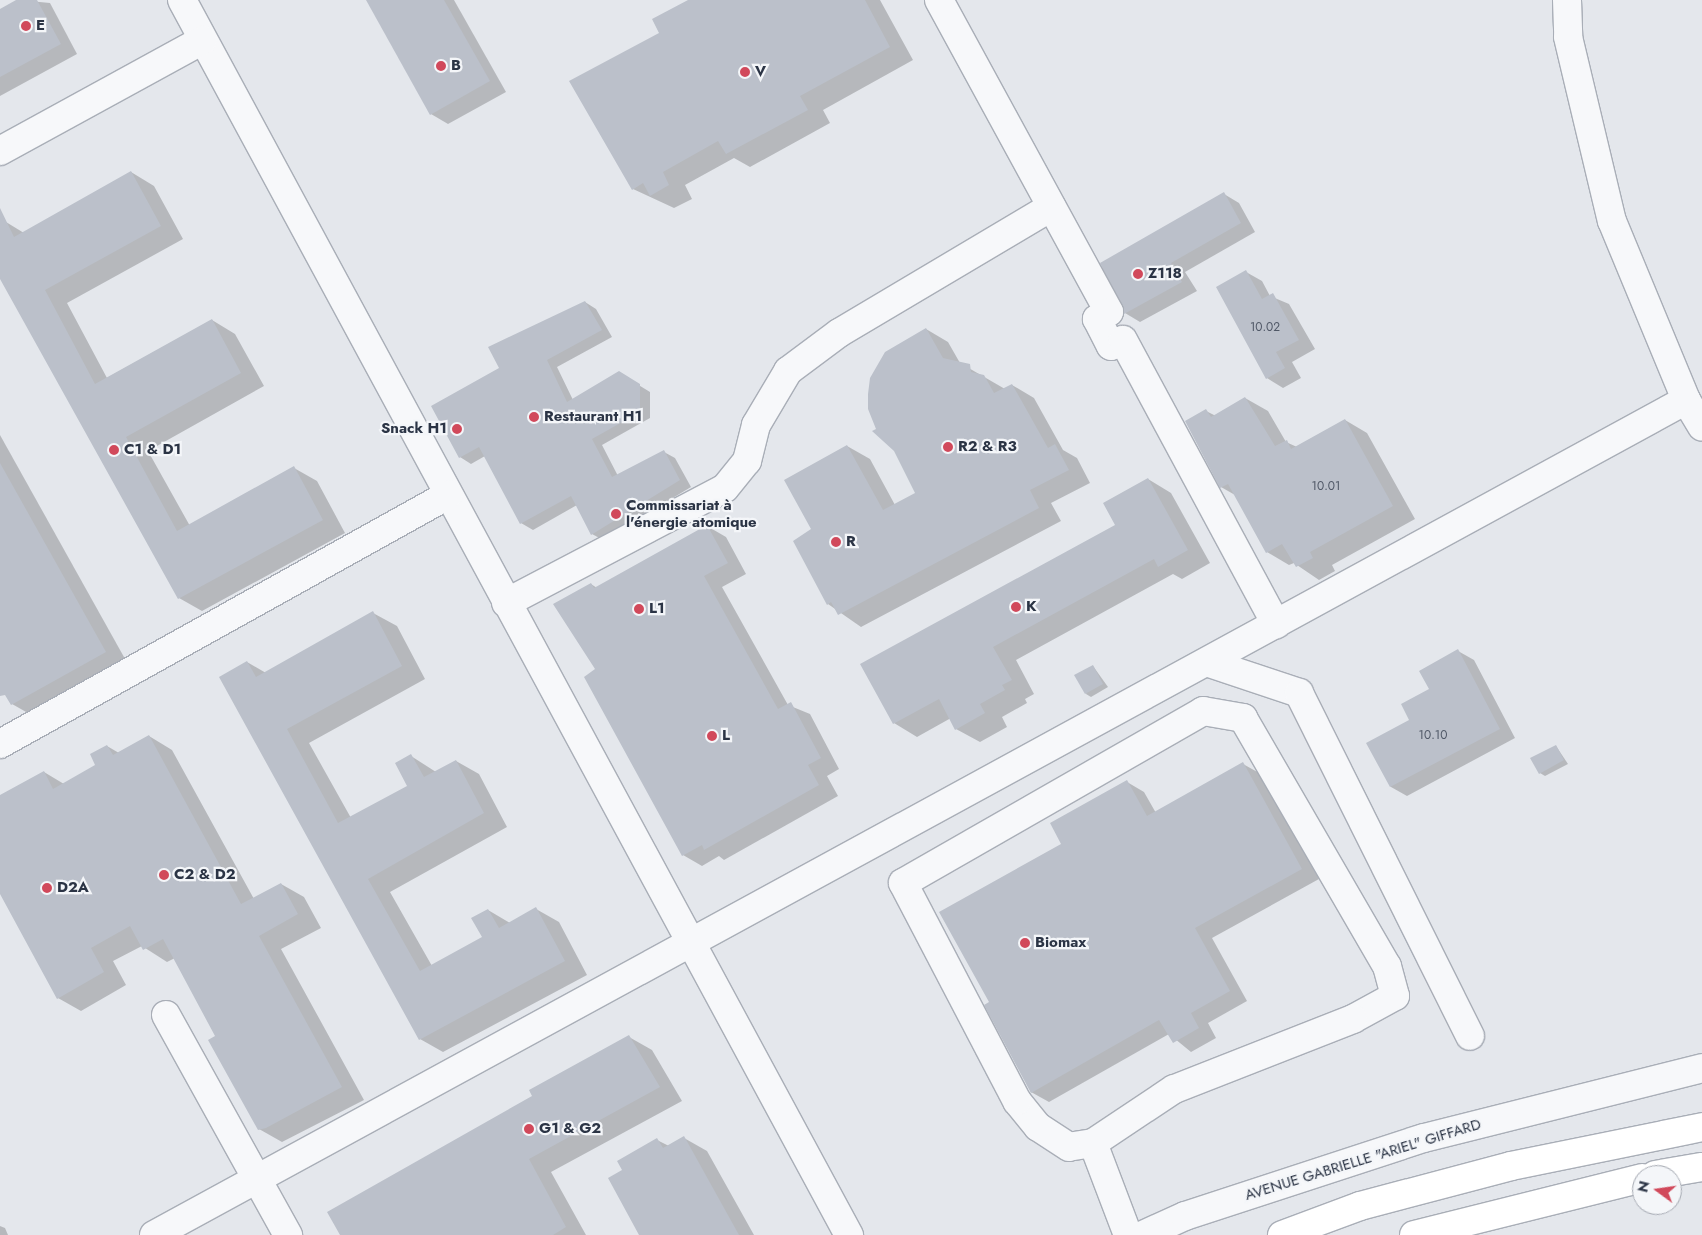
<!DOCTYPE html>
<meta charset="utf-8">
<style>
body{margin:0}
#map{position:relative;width:1702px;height:1235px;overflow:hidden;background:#e4e7ec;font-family:Jost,sans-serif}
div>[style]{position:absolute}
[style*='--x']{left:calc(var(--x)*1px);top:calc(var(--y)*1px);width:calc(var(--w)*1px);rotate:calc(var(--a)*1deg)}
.shadow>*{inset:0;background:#0003}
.building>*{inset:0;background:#bbc0ca}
.roads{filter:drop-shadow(1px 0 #a9aeb7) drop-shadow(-1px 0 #a9aeb7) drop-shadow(0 1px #a9aeb7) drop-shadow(0 -1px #a9aeb7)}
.minor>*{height:28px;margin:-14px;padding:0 14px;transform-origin:14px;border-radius:14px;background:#f7f8fa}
.highway>*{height:28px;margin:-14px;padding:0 14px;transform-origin:14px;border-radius:14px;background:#fff}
.dots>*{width:14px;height:14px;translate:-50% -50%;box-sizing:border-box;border:2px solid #f4f6f9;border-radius:50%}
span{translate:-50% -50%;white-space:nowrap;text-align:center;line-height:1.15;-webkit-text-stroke:4.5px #f4f6f9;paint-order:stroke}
.number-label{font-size:12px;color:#4f5766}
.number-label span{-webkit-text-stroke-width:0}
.poi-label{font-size:15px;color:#2b3445;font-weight:700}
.left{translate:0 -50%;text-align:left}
.right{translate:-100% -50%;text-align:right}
.street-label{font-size:15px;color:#2b3445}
.north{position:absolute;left:1632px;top:1165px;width:50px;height:50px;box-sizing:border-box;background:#f4f6f9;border:1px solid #a4a8b1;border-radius:50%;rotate:284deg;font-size:14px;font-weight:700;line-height:20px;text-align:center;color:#2b3445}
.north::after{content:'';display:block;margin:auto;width:18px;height:22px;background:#d1495b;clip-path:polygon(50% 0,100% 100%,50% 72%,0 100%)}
</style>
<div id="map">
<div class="shadow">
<i style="clip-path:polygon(19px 0,50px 3px,77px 54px,0 96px,0 10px)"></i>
<i style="clip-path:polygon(369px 0,454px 0,506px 92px,448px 124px,431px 114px)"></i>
<i style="clip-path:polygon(691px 0,880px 0,913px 60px,823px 110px,830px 123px,750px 167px,734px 158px,685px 185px,692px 199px,674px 208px,633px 189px,661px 34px)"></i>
<i style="clip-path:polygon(131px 172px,154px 186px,183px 239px,67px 303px,107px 378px,212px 320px,235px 334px,264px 386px,148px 451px,190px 526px,294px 468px,317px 481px,345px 533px,202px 611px,179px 598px,0 275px,0 226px,6px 222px,24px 233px)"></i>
<i style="clip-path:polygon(1224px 194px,1239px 203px,1255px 232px,1185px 272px,1197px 291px,1140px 322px,1125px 313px,1102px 264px)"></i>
<i style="clip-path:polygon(1246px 272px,1262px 281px,1270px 296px,1289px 304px,1315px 349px,1292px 362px,1301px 378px,1283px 388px,1267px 378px)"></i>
<i style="clip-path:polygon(585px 302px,596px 309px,612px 337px,557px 367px,573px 400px,619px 373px,650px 392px,650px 418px,602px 445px,618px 476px,664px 452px,675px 458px,691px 487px,603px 540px,592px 534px,577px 505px,533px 530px,521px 523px,485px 456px,471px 464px,460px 457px,501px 368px)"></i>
<i style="clip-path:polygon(926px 329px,948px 342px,960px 363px,1005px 389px,1012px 385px,1034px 398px,1063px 450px,1077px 458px,1090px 483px,1051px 503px,1061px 521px,861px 627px,828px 604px,813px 530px,847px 446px,870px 459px,895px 505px,917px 493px,895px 450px,878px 429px)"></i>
<i style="clip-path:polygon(1245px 398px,1268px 411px,1286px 442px,1297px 447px,1345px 420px,1367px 433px,1415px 519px,1332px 565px,1335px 571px,1319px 580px,1294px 563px,1289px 565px,1267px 552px,1235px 495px,1221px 487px,1206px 411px,1216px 416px)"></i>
<i style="clip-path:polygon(0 435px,129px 666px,35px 717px,12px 704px,0 684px)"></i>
<i style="clip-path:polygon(1148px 479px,1171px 493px,1210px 563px,1182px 579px,1173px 574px,1016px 660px,1034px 694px,1025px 699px,1027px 703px,1002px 717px,1007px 727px,980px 742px,956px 729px,951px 718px,917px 737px,894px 723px,1116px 525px)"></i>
<i style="clip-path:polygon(707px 526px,726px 537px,746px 574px,722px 587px,788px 705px,810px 714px,839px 769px,827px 776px,838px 796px,724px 860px,719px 856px,702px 866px,683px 855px,596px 670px,591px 584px,597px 588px)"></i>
<i style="clip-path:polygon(373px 613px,397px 626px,425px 679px,309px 743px,351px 818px,408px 787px,411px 756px,436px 772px,456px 761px,479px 774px,507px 827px,390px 892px,432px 966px,483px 938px,488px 910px,510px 923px,536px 909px,559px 922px,587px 975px,443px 1052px,420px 1039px,247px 662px,266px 673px)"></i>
<i style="clip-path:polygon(1458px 651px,1474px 660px,1515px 738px,1407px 796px,1391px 787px,1368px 743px,1411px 720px)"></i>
<i style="clip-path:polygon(1093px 666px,1108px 687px,1091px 697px,1086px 694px)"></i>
<i style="clip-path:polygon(149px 736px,172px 750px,254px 899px,281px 884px,304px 897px,321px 928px,281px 949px,364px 1100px,282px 1142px,259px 1129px,217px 1036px,175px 958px,167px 962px,142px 946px,113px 961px,126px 985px,81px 1011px,58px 998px,0 891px,0 796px,44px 772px,64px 784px,97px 765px,107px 746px,119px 753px)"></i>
<i style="clip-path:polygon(1556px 746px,1568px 764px,1545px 776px,1540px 773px)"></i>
<i style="clip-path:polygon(1243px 764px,1261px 774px,1319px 879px,1212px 938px,1247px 1001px,1208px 1023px,1216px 1038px,1191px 1052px,1169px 1034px,1049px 1102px,1031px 1092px,991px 1003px,1063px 845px,1127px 782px,1144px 792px,1156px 813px)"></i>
<i style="clip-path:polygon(629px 1037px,652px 1050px,682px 1101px,551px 1172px,586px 1235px,341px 1235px,534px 1097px)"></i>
<i style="clip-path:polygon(684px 1138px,707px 1151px,754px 1235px,641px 1235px,623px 1171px,657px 1140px,669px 1146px)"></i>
<i style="clip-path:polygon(0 1226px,5px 1228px,8px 1235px,0 1235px)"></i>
</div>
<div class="building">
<i style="clip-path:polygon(16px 0,37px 0,61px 44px,0 77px,0 9px)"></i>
<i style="clip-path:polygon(366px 0,444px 0,490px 81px,430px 115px)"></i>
<i style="clip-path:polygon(688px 0,865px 0,890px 47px,800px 96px,808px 110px,726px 154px,718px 141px,663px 172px,669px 185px,650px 196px,643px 183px,632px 190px,569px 81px,659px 33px,652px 19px)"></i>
<i style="clip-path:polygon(131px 171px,161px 226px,45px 290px,95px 384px,212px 319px,241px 373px,126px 437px,177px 531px,294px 466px,323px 520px,178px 599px,0 279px,0 208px,14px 237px)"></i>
<i style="clip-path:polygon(1224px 192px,1241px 223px,1171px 263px,1182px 282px,1124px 314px,1100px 263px)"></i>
<i style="clip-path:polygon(1246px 270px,1262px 299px,1273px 293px,1299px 340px,1276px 352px,1285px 368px,1266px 379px,1216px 287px)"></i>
<i style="clip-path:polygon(585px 301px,602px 330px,547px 360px,567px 402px,619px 371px,640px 384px,640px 412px,592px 439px,612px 477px,664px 450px,680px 480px,591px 535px,571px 496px,520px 524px,479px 447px,459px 458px,431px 406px,499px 368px,488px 347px)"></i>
<i style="clip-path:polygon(926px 328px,943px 358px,970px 364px,971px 372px,984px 375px,994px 393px,1012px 384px,1048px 448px,1055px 444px,1069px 470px,1030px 490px,1039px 508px,838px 615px,831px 602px,827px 605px,793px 541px,811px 529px,784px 480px,847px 445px,883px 510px,915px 493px,894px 451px,872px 431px,876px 429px,868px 409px,868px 394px,870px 378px,885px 352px)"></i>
<i style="clip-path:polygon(1245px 397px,1275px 446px,1287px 440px,1291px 449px,1345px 419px,1393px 506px,1310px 552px,1313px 558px,1296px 567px,1282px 544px,1266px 553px,1228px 484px,1220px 488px,1185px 421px,1206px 409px,1211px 417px)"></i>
<i style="clip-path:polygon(0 463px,106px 652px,11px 705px,5px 695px,0 696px)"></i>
<i style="clip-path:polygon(1148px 478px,1188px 550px,1158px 567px,1154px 559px,993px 647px,1012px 680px,1002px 685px,1005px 690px,980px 704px,985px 713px,955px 730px,939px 699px,893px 724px,860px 664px,1115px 525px,1103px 503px)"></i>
<i style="clip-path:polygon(707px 525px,728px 563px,704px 576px,778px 709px,791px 702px,821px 758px,808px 765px,819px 785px,704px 850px,702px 845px,682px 856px,584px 677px,595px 669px,553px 604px,591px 583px,594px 588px)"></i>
<i style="clip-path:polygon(373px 611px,402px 666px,287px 729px,338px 823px,407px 786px,395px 763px,411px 754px,424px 777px,456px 760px,484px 813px,368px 879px,420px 971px,482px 937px,471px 918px,488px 909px,499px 928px,536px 907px,565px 961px,419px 1040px,219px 677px,247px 661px,256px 677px)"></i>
<i style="clip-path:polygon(1458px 649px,1500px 729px,1390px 787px,1366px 743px,1409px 720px,1401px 704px,1429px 689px,1419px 671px)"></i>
<i style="clip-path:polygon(1093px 665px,1103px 684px,1085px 694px,1074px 675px)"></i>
<i style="clip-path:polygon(149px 735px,241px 904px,281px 883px,298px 914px,259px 936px,342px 1087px,266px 1128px,258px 1130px,208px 1040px,215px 1036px,163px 939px,143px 950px,130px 926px,91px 948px,104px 972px,57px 999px,0 894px,0 795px,44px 771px,53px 789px,95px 765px,90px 754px,107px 745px,113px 755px)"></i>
<i style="clip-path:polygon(1556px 745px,1564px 760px,1539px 774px,1530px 758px)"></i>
<i style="clip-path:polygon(1243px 762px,1302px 869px,1195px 928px,1230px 991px,1191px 1013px,1199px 1028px,1173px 1043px,1159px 1020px,1031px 1093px,984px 1005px,989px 1002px,939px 912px,1061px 844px,1050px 823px,1127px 780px,1147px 816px)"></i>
<i style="clip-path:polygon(629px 1035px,660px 1087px,529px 1159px,566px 1227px,553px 1235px,340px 1235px,327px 1212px,532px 1096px,529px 1090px)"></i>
<i style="clip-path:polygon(684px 1136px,739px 1235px,639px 1235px,608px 1178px,622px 1170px,617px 1161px,657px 1138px,663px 1148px)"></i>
</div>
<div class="roads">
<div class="minor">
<i style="--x:182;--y:0;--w:1404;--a:61.63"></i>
<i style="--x:939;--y:0;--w:355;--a:61.4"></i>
<i style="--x:1109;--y:312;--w:14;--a:150"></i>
<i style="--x:1097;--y:319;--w:30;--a:63"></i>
<i style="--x:1111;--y:346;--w:13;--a:-27"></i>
<i style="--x:1123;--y:340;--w:323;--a:61.7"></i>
<i style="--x:1567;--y:0;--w:37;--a:88"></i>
<i style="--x:1568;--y:37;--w:189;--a:76.6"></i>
<i style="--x:1612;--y:221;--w:194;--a:67.5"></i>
<i style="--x:1686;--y:400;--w:31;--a:59"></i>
<i style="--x:0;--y:151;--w:231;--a:-28.7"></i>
<i style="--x:506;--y:603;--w:247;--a:-27.7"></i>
<i style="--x:725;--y:488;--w:35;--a:-51"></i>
<i style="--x:747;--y:461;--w:37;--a:-76"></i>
<i style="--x:756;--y:425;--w:63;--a:-59.3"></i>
<i style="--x:788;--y:371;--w:64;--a:-36.7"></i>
<i style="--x:839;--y:333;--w:247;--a:-30.7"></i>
<i style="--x:1209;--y:663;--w:95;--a:18.4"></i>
<i style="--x:1299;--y:693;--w:383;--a:63.5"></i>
<i style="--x:0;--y:744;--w:513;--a:-29.07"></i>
<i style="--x:166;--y:1015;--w:252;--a:61"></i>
<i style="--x:1093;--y:1143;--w:24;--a:171"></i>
<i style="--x:1069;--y:1147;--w:37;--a:-147"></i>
<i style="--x:1038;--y:1127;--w:33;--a:-129"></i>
<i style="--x:1017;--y:1101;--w:246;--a:-117.6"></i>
<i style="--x:903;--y:883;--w:346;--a:-29.8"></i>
<i style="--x:1203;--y:711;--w:41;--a:9.9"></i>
<i style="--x:1243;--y:718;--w:287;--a:59.9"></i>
<i style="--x:1387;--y:966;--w:31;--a:75"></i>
<i style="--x:1395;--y:996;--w:48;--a:151.3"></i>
<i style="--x:1353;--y:1019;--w:192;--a:158.6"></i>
<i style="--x:1174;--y:1089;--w:97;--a:146.3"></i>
<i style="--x:1093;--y:1143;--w:98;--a:69.2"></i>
<i style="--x:154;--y:1235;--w:1745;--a:-28.59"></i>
<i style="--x:1143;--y:1235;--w:46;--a:-24.3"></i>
<i style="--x:1185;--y:1216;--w:251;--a:-18.1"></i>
<i style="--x:1424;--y:1138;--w:287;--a:-14.1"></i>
</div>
<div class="highway">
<i style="--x:1655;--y:1175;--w:48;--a:-9.7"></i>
<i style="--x:1282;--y:1235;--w:83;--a:-20.4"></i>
<i style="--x:1360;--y:1206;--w:156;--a:-14.8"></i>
<i style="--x:1511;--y:1166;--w:195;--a:-11.5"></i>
<i style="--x:1414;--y:1235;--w:235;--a:-14"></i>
</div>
</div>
<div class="dots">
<i style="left:26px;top:26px;background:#d1495b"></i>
<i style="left:441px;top:66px;background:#d1495b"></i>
<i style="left:745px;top:72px;background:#d1495b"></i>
<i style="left:1138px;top:274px;background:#d1495b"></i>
<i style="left:534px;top:417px;background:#d1495b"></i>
<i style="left:457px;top:429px;background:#d1495b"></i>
<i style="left:948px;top:447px;background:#d1495b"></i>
<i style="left:114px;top:450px;background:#d1495b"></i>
<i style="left:616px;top:514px;background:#d1495b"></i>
<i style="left:836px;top:542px;background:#d1495b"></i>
<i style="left:1016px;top:607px;background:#d1495b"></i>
<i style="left:639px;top:609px;background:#d1495b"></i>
<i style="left:712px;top:736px;background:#d1495b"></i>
<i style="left:164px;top:875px;background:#d1495b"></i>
<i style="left:47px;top:888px;background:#d1495b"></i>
<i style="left:1025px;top:943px;background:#d1495b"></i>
<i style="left:529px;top:1129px;background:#d1495b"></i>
</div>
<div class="number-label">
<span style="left:1265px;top:328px">10.02</span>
<span style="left:1326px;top:487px">10.01</span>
<span style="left:1433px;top:736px">10.10</span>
</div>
<div class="poi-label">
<span class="left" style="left:36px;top:26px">E</span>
<span class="left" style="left:451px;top:66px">B</span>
<span class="left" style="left:755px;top:72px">V</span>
<span class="left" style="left:1148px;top:274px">Z118</span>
<span class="left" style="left:544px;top:417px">Restaurant H1</span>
<span class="right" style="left:447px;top:429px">Snack H1</span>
<span class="left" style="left:958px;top:447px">R2 &amp; R3</span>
<span class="left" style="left:124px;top:450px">C1 &amp; D1</span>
<span class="left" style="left:626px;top:514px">Commissariat à<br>l'énergie atomique</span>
<span class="left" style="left:846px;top:542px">R</span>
<span class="left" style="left:1026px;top:607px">K</span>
<span class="left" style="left:649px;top:609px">L1</span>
<span class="left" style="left:722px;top:736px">L</span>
<span class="left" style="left:174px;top:875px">C2 &amp; D2</span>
<span class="left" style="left:57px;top:888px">D2A</span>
<span class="left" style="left:1035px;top:943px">Biomax</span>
<span class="left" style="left:539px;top:1129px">G1 &amp; G2</span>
</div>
<div class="street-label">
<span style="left:1363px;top:1160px;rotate:-17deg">AVENUE GABRIELLE "ARIEL" GIFFARD</span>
</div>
<div class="north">N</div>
</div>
